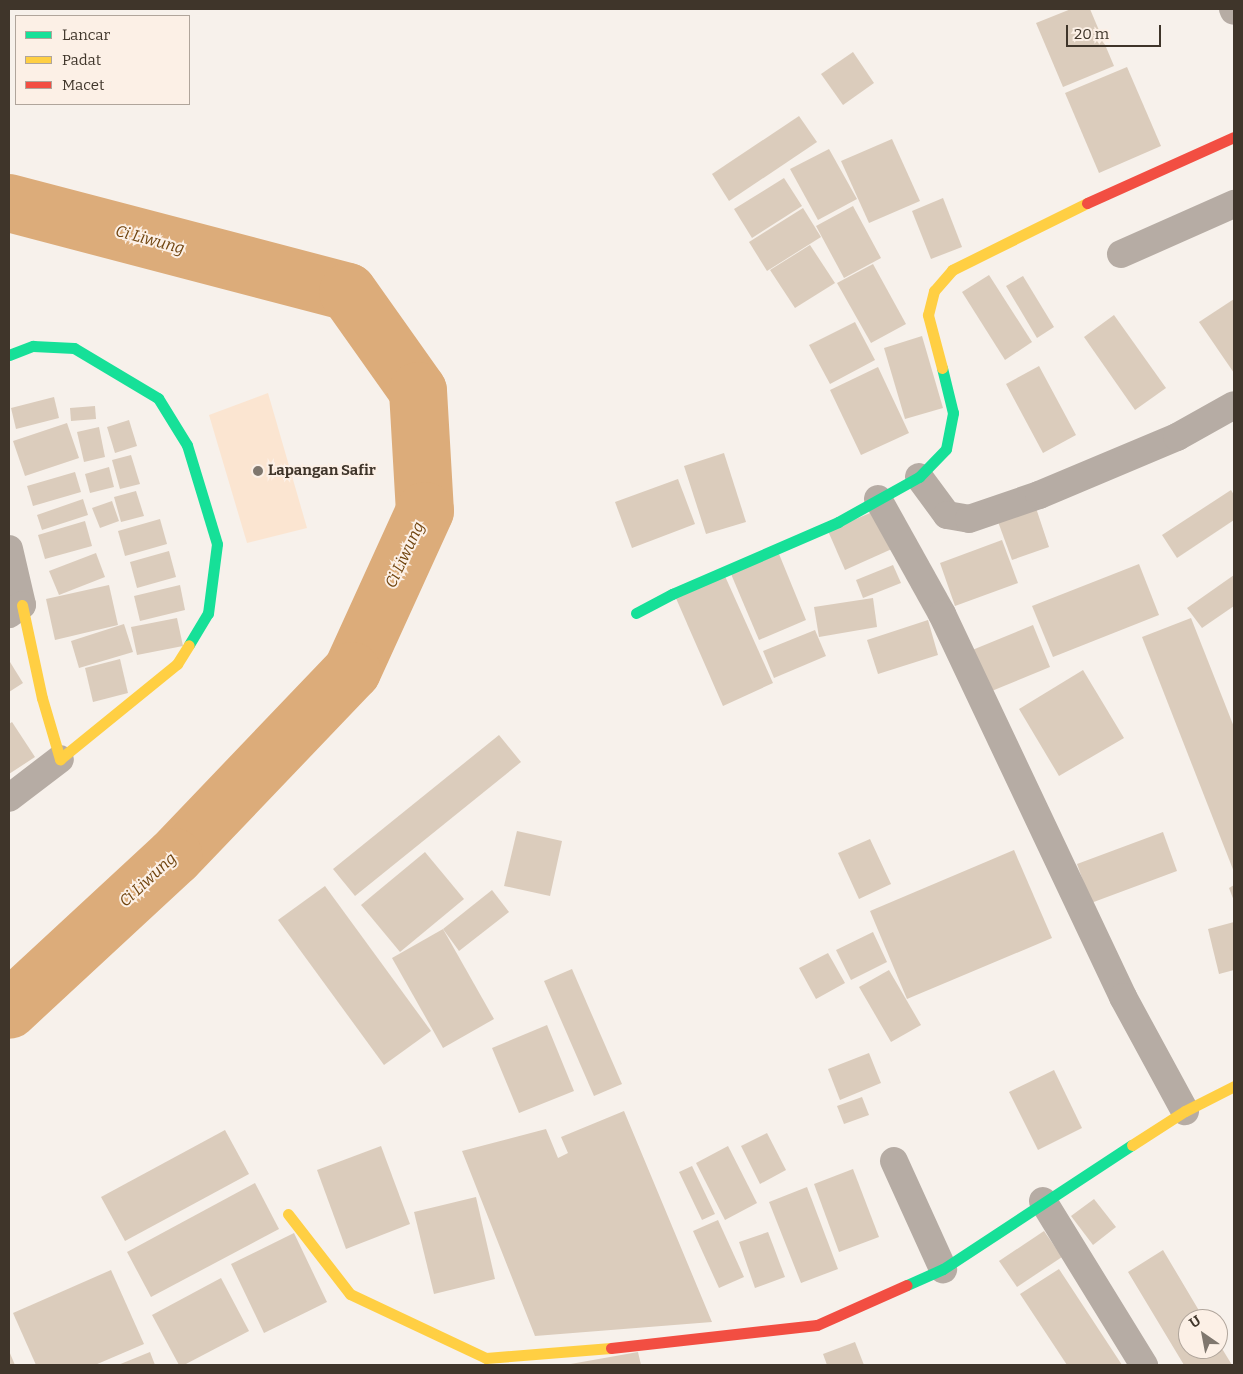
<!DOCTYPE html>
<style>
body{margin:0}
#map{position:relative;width:1243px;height:1374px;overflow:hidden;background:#f7f1eb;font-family:Bitter,serif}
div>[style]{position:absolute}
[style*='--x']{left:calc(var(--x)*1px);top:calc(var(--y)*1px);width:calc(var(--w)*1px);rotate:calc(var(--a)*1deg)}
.green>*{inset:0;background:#fbe5d1}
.river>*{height:58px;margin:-29px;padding:0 29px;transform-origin:29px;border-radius:29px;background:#dcac7a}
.building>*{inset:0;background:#dbccbc}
.street>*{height:28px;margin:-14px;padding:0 14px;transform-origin:14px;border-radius:14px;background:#b6aca4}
.fast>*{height:11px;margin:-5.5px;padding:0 5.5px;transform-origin:5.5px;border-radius:5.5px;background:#16e098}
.slow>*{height:11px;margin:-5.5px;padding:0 5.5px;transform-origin:5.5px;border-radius:5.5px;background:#ffcf43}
.jam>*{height:11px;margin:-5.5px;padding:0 5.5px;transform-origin:5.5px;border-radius:5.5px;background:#f24e42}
.dots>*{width:14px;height:14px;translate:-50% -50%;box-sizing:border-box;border:2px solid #fcf0e6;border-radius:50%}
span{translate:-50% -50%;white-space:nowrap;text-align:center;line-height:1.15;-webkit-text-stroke:4px #fcf0e6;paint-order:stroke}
.poi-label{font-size:15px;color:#3f352a;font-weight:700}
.left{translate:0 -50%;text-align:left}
.water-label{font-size:16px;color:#6f430d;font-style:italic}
.frame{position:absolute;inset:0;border:10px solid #3f352a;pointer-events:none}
.legend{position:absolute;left:15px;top:15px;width:175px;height:90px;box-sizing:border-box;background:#fcf0e6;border:1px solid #b0a59b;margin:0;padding:6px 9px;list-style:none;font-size:15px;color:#3f352a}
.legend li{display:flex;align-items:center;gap:10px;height:25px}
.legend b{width:25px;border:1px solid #b0a59b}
.north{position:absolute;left:1178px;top:1309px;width:50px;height:50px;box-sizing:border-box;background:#fcf0e6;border:1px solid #b0a59b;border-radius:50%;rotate:327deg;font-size:14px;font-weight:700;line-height:20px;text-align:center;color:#3f352a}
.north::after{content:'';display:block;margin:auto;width:18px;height:22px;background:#7f776e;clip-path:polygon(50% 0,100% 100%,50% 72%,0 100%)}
.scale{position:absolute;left:1066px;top:25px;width:95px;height:22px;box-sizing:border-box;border:2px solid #3f352a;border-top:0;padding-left:6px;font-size:15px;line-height:18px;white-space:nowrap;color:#3f352a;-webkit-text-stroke:4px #fcf0e6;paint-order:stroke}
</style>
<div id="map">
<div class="green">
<i style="clip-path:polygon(268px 393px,307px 528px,247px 543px,209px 415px)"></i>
</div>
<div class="river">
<i style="--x:9;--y:203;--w:350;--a:14.7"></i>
<i style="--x:348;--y:292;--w:121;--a:54.7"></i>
<i style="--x:418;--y:391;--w:120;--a:86.7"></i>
<i style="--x:425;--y:511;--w:176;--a:114.5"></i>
<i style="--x:352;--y:671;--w:257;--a:133.7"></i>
<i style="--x:174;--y:857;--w:225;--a:137.2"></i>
</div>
<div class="building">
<i style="clip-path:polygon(1071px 9px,1090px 9px,1114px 66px,1063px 87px,1036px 23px)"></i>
<i style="clip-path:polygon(853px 52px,874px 83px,843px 105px,821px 74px)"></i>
<i style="clip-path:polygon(1127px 67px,1161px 146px,1099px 173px,1065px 93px)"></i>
<i style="clip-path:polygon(799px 116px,817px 142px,729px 201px,712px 174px)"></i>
<i style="clip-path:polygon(892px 139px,920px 201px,869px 223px,841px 161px)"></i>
<i style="clip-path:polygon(829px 149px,857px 199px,818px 220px,790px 169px)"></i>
<i style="clip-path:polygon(784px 178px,802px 206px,752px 238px,734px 209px)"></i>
<i style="clip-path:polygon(943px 198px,962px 247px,931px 259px,912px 211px)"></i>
<i style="clip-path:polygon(853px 206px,881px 258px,844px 278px,816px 226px)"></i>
<i style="clip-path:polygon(803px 208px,821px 237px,767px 271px,749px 242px)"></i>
<i style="clip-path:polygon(810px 245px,835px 283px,795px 308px,770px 270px)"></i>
<i style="clip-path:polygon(873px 264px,906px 324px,871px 343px,837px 283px)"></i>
<i style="clip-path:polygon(989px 275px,1032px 342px,1005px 360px,962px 292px)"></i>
<i style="clip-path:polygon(1023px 276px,1054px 327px,1037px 338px,1006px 286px)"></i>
<i style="clip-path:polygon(1234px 299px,1234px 373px,1199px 322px)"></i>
<i style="clip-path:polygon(1114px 315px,1166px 388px,1135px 410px,1084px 337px)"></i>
<i style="clip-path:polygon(855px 322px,875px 360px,830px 384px,809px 345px)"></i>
<i style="clip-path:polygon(922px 336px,943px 408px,905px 419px,884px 348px)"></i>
<i style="clip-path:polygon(1039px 366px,1076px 435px,1043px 453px,1006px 384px)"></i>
<i style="clip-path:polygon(878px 367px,909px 433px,861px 455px,830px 390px)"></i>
<i style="clip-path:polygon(54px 397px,59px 418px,16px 429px,11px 408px)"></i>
<i style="clip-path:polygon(95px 406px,96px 419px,71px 421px,70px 408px)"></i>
<i style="clip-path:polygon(129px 420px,137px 446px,115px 453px,107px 427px)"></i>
<i style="clip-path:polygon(67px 423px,79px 458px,25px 476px,13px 441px)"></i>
<i style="clip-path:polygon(99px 427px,105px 457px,84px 462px,77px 432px)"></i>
<i style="clip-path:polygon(724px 453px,746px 522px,706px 534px,684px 466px)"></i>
<i style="clip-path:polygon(131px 455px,140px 484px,120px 489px,112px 460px)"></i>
<i style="clip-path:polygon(109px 467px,114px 487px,90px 493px,85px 474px)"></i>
<i style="clip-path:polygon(75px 472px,81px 492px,33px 506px,27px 486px)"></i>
<i style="clip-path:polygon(678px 479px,695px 524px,632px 548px,615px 502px)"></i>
<i style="clip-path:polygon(1231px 490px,1234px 495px,1234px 520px,1177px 558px,1162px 535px)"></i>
<i style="clip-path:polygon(136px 491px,144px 516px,121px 522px,114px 497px)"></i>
<i style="clip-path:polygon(83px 499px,88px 515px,42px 530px,37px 515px)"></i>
<i style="clip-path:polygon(112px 501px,119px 521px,100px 528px,92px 508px)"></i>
<i style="clip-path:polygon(1035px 505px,1049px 547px,1012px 560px,997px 519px)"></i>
<i style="clip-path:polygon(877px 510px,894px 548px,845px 570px,828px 531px)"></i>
<i style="clip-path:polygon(160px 519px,167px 544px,125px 556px,118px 531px)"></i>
<i style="clip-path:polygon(85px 521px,92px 546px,45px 559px,38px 535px)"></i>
<i style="clip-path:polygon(1002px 540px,1018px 583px,955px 606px,940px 563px)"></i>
<i style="clip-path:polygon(169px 551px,176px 577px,137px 588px,130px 562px)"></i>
<i style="clip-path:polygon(96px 553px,105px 577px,59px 595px,49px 571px)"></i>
<i style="clip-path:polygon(779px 554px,806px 620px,759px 640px,731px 574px)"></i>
<i style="clip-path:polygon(1139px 564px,1159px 615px,1053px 657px,1032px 606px)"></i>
<i style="clip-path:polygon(893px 565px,901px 583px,863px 598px,856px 580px)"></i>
<i style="clip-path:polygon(724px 574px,773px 683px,723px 706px,675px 596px)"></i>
<i style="clip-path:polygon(1234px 575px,1234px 606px,1202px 628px,1187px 608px)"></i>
<i style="clip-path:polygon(109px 585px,118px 625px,55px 640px,46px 599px)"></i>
<i style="clip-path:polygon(180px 585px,185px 610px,140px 621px,134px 596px)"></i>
<i style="clip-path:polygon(873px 598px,877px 627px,819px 637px,814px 607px)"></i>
<i style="clip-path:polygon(177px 618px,183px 646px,137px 655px,131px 627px)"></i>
<i style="clip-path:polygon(1191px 618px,1234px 727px,1234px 872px,1142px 637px)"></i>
<i style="clip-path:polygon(928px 620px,938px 655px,878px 674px,867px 640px)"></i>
<i style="clip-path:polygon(124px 624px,133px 652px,79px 668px,71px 641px)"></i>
<i style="clip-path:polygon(1033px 625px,1050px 667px,982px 695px,965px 653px)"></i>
<i style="clip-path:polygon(815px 630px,826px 656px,774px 678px,763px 651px)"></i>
<i style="clip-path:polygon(120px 659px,128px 693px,93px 702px,85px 668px)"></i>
<i style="clip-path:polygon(10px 662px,23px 683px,9px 692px,9px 663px)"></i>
<i style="clip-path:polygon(1083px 670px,1124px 738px,1059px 776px,1019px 709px)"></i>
<i style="clip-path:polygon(12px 722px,35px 757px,9px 774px,9px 724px)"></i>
<i style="clip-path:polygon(499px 735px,521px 762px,355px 896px,333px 869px)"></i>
<i style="clip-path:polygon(517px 831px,562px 841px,550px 896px,504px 886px)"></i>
<i style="clip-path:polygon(1163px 832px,1177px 871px,1091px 903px,1077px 864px)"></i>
<i style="clip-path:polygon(870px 839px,891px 884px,859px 899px,838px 853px)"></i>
<i style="clip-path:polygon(1014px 850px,1052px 938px,907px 999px,870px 911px)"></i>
<i style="clip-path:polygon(425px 852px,464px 899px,400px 952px,361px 905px)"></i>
<i style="clip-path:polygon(1234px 885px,1234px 901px,1229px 888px)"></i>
<i style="clip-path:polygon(325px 886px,431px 1031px,384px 1065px,278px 920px)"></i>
<i style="clip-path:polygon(492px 890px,509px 912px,459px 951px,443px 929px)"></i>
<i style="clip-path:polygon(1234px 922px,1234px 970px,1219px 974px,1208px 929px)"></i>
<i style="clip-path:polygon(443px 929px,494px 1019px,443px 1048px,392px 958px)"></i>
<i style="clip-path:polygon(873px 932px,887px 962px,851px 980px,836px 950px)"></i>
<i style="clip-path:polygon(828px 953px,845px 983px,816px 999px,799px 968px)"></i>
<i style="clip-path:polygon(572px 969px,622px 1084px,594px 1096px,544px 981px)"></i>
<i style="clip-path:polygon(889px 970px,921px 1025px,891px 1042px,859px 987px)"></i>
<i style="clip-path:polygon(547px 1025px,574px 1091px,519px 1113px,492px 1048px)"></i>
<i style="clip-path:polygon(869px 1053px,881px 1083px,840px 1100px,828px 1069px)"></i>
<i style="clip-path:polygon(1054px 1070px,1082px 1128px,1038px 1150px,1009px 1092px)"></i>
<i style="clip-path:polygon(862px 1097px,869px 1115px,844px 1124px,837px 1106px)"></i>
<i style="clip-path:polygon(624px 1111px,712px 1322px,535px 1336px,462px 1151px,546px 1129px,558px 1158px,568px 1153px,561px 1137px)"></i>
<i style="clip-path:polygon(225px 1130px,249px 1174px,125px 1241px,101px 1197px)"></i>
<i style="clip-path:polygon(767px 1133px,786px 1170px,760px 1184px,741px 1146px)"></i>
<i style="clip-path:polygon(381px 1146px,410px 1224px,346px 1249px,317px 1170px)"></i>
<i style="clip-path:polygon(728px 1146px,757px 1203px,725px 1220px,696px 1163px)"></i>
<i style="clip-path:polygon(692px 1166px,715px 1214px,702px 1220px,679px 1172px)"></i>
<i style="clip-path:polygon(853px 1169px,879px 1237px,839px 1252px,814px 1184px)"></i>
<i style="clip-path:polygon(255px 1183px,279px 1229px,151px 1297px,127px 1252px)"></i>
<i style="clip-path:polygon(807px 1187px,838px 1269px,801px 1283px,769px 1202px)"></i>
<i style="clip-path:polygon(476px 1197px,495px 1279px,434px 1294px,414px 1212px)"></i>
<i style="clip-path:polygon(1094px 1199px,1116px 1227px,1093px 1245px,1071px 1216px)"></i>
<i style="clip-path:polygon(718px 1220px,744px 1277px,719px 1288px,693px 1231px)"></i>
<i style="clip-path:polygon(1044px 1231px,1062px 1257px,1017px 1287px,999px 1261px)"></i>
<i style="clip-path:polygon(768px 1232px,785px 1277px,755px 1288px,739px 1242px)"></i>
<i style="clip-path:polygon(294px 1233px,327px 1302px,264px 1333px,231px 1264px)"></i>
<i style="clip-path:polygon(1163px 1250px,1204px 1319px,1188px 1319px,1188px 1349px,1218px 1349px,1218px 1342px,1232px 1365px,1184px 1365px,1128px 1272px)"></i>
<i style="clip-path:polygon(1059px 1269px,1122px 1365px,1067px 1365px,1020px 1294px)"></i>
<i style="clip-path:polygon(111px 1270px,144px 1344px,95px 1365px,36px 1365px,13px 1313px)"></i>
<i style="clip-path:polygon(221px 1278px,249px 1331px,184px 1365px,179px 1365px,152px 1315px)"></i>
<i style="clip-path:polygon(855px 1342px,864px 1365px,827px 1365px,823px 1354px)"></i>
<i style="clip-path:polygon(9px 1351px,15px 1365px,9px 1365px)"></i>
<i style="clip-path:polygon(150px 1352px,155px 1365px,118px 1365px)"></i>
<i style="clip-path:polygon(638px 1352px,641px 1365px,565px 1365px)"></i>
</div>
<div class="street">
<i style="--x:1233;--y:9;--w:2;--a:63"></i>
<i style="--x:1121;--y:254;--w:124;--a:-23.9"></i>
<i style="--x:919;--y:477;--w:47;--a:53.6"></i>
<i style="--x:947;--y:515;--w:22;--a:10"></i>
<i style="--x:969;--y:519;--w:74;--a:-18.9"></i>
<i style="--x:1039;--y:495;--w:150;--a:-22.8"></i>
<i style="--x:1177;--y:437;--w:65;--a:-29.3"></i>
<i style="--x:878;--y:499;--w:132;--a:60.9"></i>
<i style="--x:942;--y:614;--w:424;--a:64.7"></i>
<i style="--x:1123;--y:997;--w:130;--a:61.5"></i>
<i style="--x:9;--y:549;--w:57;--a:76.9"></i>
<i style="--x:22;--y:605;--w:16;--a:145"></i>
<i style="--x:9;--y:798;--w:64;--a:-37.4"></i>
<i style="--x:894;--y:1161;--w:119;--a:65.6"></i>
<i style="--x:1043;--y:1201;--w:193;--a:58.4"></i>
</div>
<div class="fast">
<i style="--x:9;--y:355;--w:26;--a:-21"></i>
<i style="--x:33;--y:346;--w:41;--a:2.8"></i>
<i style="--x:74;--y:348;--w:98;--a:30.8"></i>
<i style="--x:158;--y:398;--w:55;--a:58.3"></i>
<i style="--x:187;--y:445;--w:103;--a:73.1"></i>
<i style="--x:217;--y:544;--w:70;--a:97.4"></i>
<i style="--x:208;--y:613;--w:37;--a:121"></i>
<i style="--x:636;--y:613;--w:41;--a:-27.8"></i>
<i style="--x:672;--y:594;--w:181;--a:-23.4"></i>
<i style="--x:838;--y:522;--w:93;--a:-29.1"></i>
<i style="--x:919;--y:477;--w:39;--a:-46"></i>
<i style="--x:946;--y:449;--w:37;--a:-79"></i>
<i style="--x:953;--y:413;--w:46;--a:-103.7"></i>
<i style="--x:907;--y:1285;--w:39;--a:-24"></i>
<i style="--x:943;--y:1269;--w:226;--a:-33.3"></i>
</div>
<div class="slow">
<i style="--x:942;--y:368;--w:55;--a:-104.8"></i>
<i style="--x:928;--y:315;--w:25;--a:-76"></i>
<i style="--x:934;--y:291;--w:28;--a:-49"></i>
<i style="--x:952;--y:270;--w:151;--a:-26.4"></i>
<i style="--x:22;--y:605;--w:95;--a:77.9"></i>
<i style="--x:42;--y:698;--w:64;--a:73.6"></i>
<i style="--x:60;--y:759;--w:151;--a:-39.1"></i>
<i style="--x:177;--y:664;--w:22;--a:-58"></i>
<i style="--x:1132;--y:1145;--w:63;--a:-32.7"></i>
<i style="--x:1185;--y:1111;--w:55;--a:-27"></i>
<i style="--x:288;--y:1214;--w:101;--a:52.2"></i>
<i style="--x:350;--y:1294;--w:150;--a:25.2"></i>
<i style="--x:486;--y:1358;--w:125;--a:-4.6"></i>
</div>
<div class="jam">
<i style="--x:1087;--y:203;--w:161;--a:-24.2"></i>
<i style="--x:611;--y:1348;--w:207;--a:-6.4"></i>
<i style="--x:817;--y:1325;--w:98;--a:-24"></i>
</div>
<div class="dots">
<i style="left:258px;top:471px;background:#7f776e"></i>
</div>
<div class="poi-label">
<span class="left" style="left:268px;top:471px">Lapangan Safir</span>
</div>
<div class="water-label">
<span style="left:150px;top:240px;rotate:15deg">Ci Liwung</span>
<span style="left:405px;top:555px;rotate:-65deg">Ci Liwung</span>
<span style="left:148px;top:880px;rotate:-43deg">Ci Liwung</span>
</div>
<div class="frame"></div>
<ul class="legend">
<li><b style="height:6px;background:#16e098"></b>Lancar</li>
<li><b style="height:6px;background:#ffcf43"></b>Padat</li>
<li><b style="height:6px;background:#f24e42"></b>Macet</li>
</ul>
<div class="north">U</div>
<div class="scale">20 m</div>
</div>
